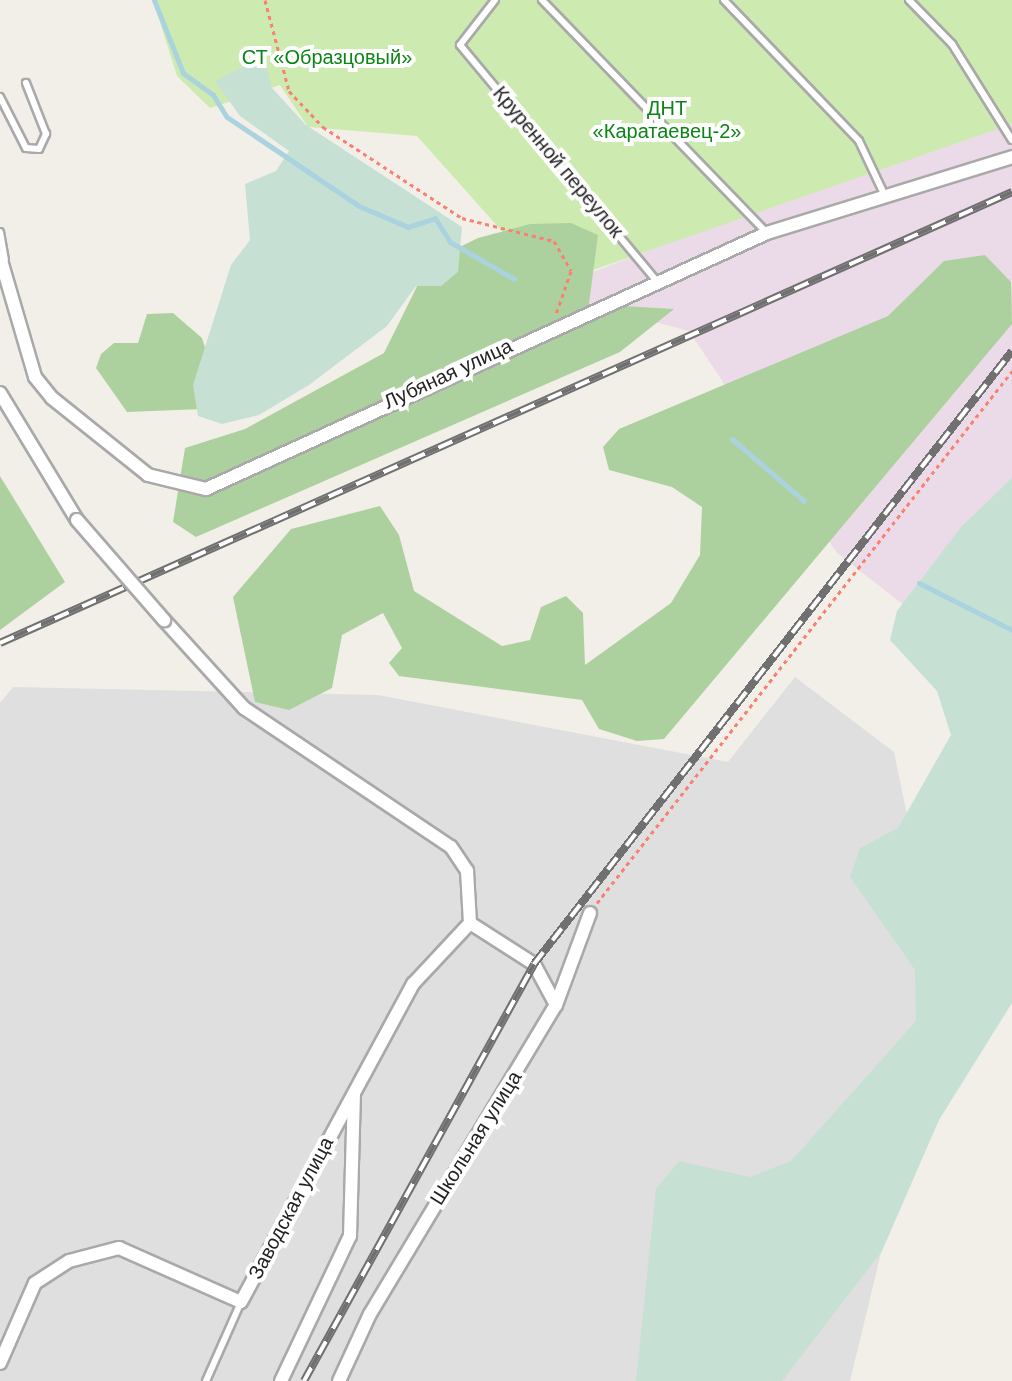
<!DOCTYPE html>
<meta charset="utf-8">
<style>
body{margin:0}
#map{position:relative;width:1012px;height:1381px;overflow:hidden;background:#f2efe9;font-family:Arial,sans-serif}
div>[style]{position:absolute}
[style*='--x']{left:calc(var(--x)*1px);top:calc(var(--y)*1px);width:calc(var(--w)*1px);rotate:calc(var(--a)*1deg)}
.residential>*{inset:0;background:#e0dfdf}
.industrial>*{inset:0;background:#ebdbe8}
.grass>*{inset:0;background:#cdebb0}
.forest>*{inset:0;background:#add19e}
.wetland>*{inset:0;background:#c6e0d4}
.stream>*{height:5px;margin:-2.5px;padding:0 2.5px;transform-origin:2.5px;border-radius:2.5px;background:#aad3df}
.path>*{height:3px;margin-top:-1.5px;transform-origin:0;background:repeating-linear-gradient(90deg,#fa8072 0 4px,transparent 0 8px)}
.roads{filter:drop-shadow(2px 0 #a9a9a9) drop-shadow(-2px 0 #a9a9a9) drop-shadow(0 2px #a9a9a9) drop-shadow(0 -2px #a9a9a9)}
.lane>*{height:6px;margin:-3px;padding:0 3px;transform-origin:3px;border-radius:3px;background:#fff}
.street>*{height:12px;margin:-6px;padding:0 6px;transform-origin:6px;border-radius:6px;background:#fff}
.rail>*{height:8px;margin-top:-4px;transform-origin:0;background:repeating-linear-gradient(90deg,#fff 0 15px,#707070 0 30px);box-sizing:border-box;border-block:2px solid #707070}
.bridges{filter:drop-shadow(2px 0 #a9a9a9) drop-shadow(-2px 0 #a9a9a9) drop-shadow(0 2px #a9a9a9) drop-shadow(0 -2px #a9a9a9)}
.street-bridge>*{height:12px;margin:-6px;padding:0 6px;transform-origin:6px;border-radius:6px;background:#fff}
span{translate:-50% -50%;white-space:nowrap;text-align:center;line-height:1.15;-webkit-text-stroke:8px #fff;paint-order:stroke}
.park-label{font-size:20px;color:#0c8416}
.street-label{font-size:20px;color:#222}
</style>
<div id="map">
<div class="residential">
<i style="clip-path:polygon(795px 677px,894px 752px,944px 993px,850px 1381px,0 1381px,0 703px,13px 687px,378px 695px,728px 762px)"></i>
</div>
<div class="industrial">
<i style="clip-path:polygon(1012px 110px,1012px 689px,837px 553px,689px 331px,541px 292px)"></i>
</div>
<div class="grass">
<i style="clip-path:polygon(153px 0,1012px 0,1012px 124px,550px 285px,417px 136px,308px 127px,280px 85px,210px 108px,177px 76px)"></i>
</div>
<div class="forest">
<i style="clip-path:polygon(571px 223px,598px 235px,589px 304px,674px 309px,620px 352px,196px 537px,173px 522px,185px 448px,245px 429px,384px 353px,429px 262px,478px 238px,530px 224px)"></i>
<i style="clip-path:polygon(985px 255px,1011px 282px,1012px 324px,664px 739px,637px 741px,599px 729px,582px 700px,399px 676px,389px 663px,402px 648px,383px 613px,342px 635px,332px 688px,289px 710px,255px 702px,233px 597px,291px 529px,380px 506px,399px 535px,414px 591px,502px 646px,530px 640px,541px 607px,566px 596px,583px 613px,585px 665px,671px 603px,700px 555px,702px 507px,672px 487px,609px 470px,603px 447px,619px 429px,888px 316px,944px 261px)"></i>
<i style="clip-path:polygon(173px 313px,202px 338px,219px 392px,203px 409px,127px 412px,96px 368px,101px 354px,114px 343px,138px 343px,147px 314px)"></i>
<i style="clip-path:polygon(0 476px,65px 582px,0 630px)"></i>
</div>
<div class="wetland">
<i style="clip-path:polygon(264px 56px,272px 88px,306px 125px,462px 227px,458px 272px,441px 286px,416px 286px,387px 326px,309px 385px,259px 415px,222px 424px,198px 416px,193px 385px,231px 265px,250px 240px,245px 184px,276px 171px,289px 151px,240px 116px,215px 81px)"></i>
<i style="clip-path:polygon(1012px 478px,1012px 1003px,939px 1120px,882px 1251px,782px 1381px,636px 1381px,656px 1189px,679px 1161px,750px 1177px,791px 1161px,916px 1021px,915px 970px,850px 877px,860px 848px,898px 828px,951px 735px,937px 691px,890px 640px,897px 611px,961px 527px)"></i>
</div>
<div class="stream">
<i style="--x:154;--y:0;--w:79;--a:68.3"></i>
<i style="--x:183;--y:73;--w:37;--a:36"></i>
<i style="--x:213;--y:95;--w:26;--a:58"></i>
<i style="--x:227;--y:117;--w:159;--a:34"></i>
<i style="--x:359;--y:206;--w:53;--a:23.2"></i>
<i style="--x:408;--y:227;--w:28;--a:-18"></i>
<i style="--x:435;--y:218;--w:28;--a:58"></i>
<i style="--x:450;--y:242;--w:74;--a:30"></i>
<i style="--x:732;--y:439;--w:95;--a:40.7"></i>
<i style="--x:919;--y:583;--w:104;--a:26.8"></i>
</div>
<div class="path">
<i style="--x:265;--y:0;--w:94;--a:75.2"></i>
<i style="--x:289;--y:91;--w:50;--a:46.6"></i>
<i style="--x:323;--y:127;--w:166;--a:33.2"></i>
<i style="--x:462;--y:218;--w:95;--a:14"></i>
<i style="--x:554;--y:241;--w:34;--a:60"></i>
<i style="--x:571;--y:271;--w:46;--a:109.2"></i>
<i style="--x:597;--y:903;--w:675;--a:-52.04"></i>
</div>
<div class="roads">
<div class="lane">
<i style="--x:495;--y:0;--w:57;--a:127.9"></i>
<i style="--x:460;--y:45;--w:306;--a:50.2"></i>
<i style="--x:542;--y:0;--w:324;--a:46"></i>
<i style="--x:724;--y:0;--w:195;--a:46.2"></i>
<i style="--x:859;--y:141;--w:61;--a:64.7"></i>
<i style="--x:909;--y:0;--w:62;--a:45.7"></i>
<i style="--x:952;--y:44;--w:113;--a:58"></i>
<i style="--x:0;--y:97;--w:57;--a:63"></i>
<i style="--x:26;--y:148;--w:13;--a:4"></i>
<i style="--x:39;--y:149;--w:17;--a:-65"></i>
<i style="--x:46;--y:134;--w:55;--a:-111.4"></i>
<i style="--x:0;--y:232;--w:28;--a:80"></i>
<i style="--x:206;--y:1381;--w:86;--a:-66.1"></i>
</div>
<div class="street">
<i style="--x:0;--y:257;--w:125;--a:73.7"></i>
<i style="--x:35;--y:377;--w:27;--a:51"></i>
<i style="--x:52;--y:398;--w:123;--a:38.7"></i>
<i style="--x:148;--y:475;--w:60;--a:13.6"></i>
<i style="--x:206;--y:489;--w:617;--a:-24.53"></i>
<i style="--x:767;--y:233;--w:257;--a:-17.2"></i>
<i style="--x:0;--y:393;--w:149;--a:58.8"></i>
<i style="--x:164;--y:620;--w:119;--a:47.7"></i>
<i style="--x:244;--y:708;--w:249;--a:33.9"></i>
<i style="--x:451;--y:847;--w:29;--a:56"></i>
<i style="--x:467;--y:871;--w:52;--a:86.7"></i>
<i style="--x:556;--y:1005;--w:98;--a:-69.7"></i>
<i style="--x:0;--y:1363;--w:87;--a:-66.4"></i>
<i style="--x:35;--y:1283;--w:40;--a:-32.9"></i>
<i style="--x:69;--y:1261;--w:52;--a:-14.6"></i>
<i style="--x:119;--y:1248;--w:133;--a:23.9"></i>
<i style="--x:241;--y:1302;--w:362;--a:-61.6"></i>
<i style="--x:413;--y:984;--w:83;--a:-46.9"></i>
<i style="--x:281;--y:1381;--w:161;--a:-64.6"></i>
<i style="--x:350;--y:1236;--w:142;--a:-88.4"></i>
<i style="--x:339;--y:1381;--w:74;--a:-65.2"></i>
<i style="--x:370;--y:1314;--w:361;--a:-59"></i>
<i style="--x:556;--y:1005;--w:47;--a:-118.2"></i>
<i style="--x:534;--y:964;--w:76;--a:-147.4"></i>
</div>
</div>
<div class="rail">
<i style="--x:0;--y:643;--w:1108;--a:-24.02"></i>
<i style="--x:304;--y:1381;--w:476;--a:-61.1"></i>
<i style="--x:534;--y:964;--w:777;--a:-52.05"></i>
</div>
<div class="bridges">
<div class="street-bridge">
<i style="--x:77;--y:520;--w:133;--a:49"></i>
</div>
</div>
<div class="park-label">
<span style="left:327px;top:57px">СТ «Образцовый»</span>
<span style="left:667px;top:120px">ДНТ<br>«Каратаевец-2»</span>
</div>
<div class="street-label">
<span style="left:558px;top:162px;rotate:50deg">Круренной переулок</span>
<span style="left:448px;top:374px;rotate:-25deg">Лубяная улица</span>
<span style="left:476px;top:1138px;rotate:-58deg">Школьная улица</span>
<span style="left:291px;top:1208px;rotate:-62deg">Заводская улица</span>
</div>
</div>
